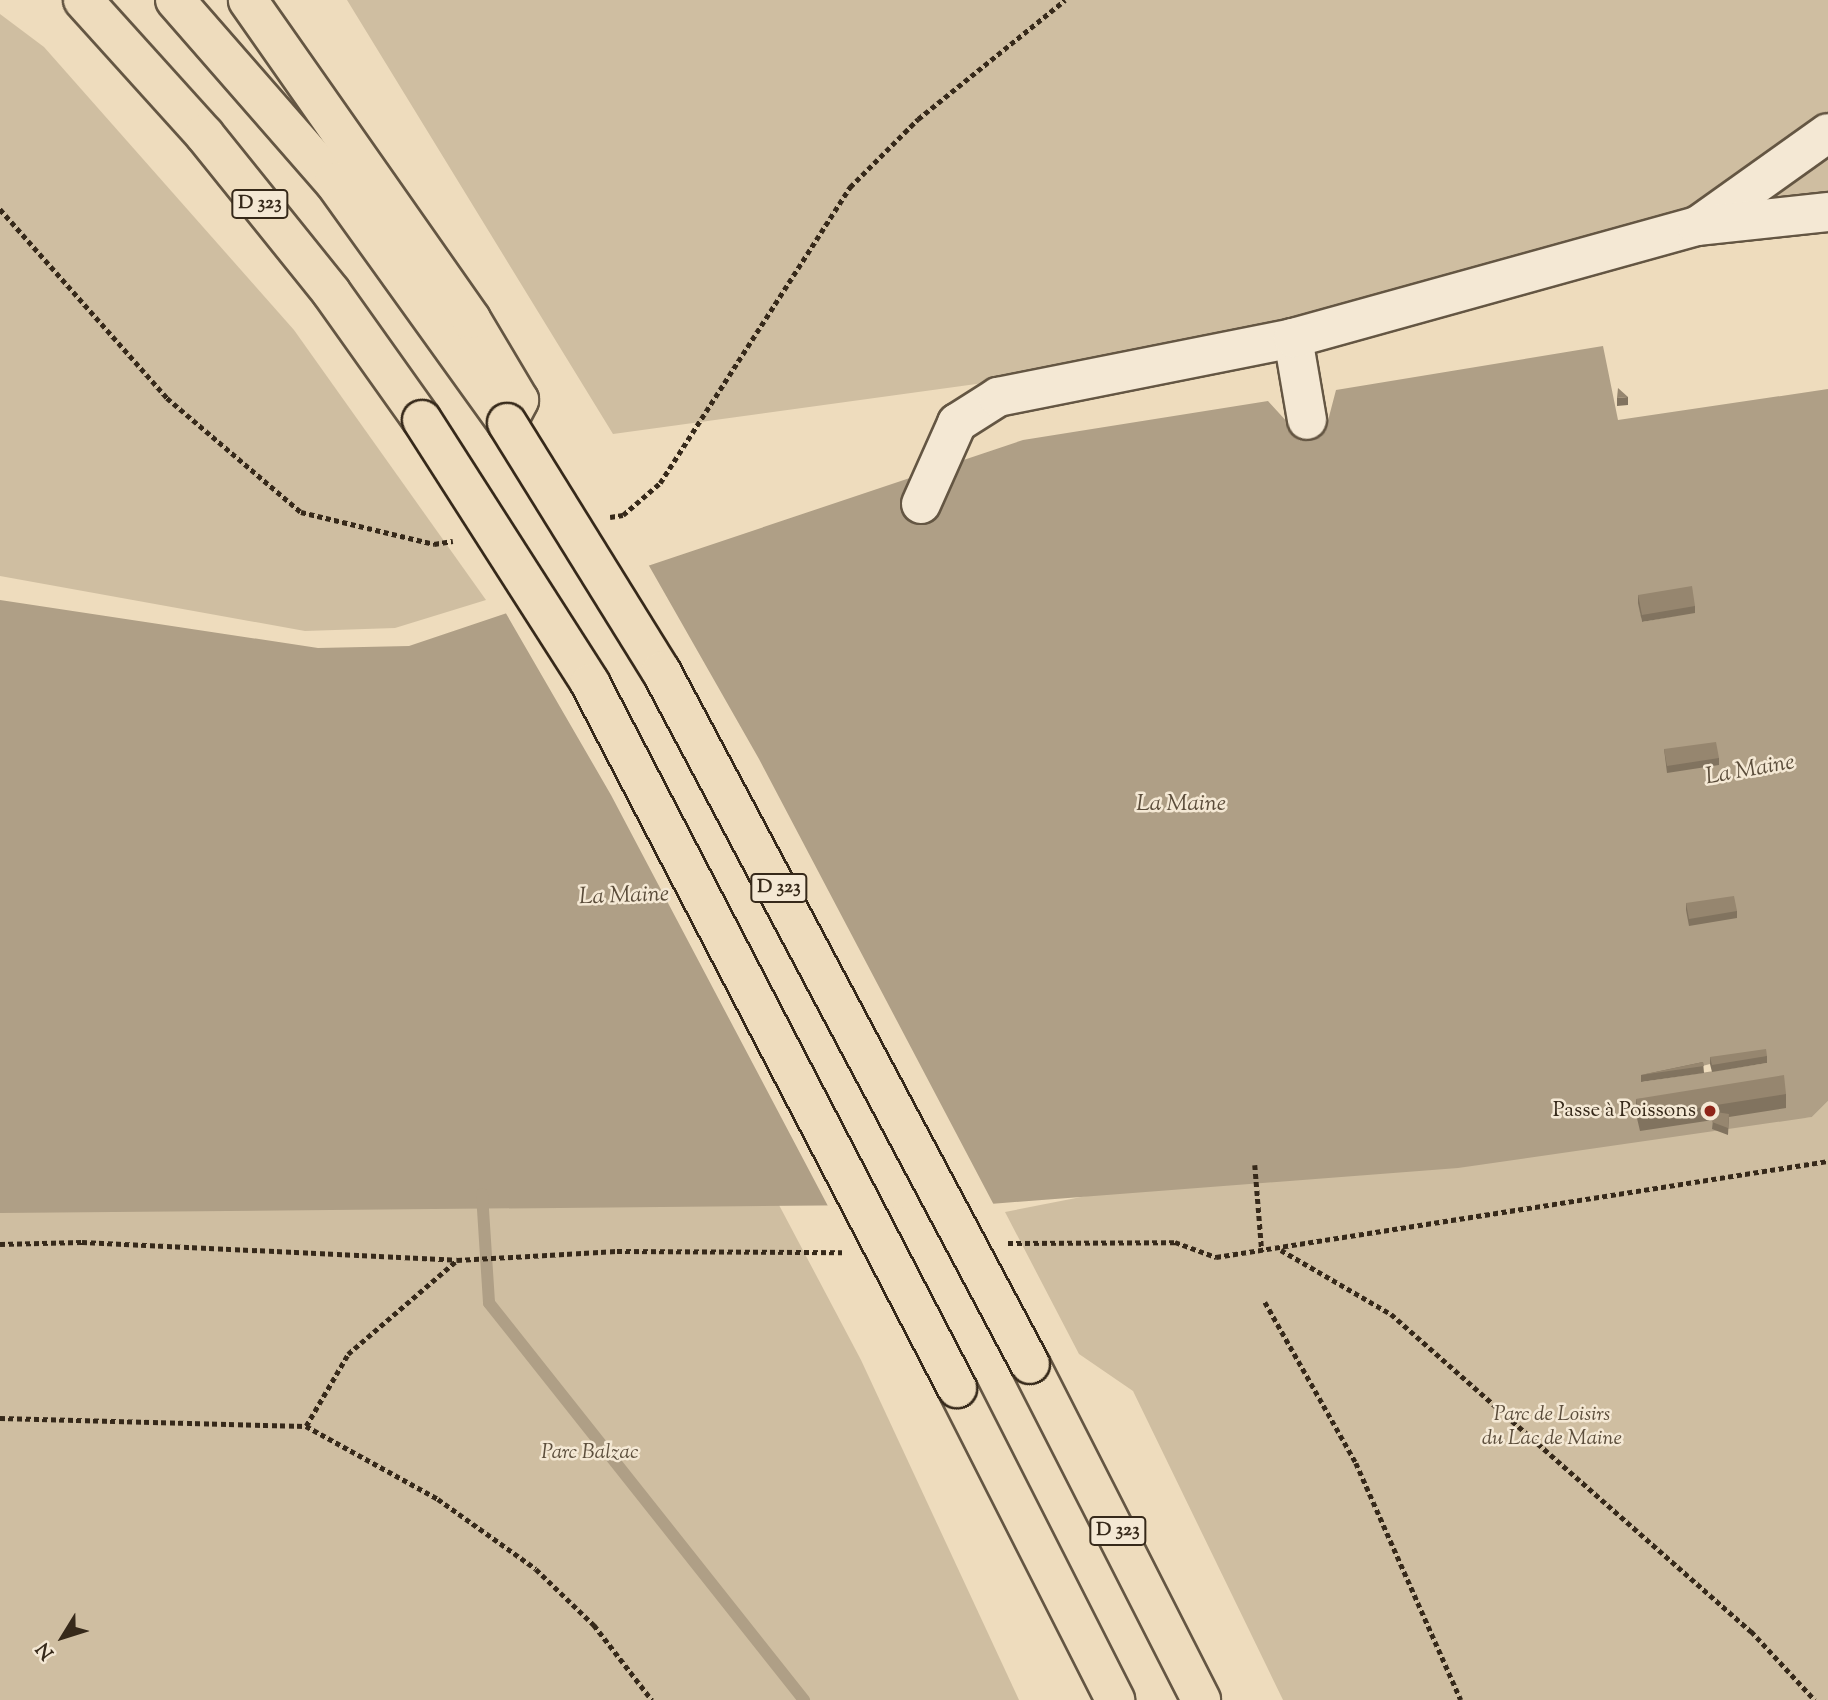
<!DOCTYPE html>
<meta charset="utf-8">
<style>
body{margin:0}
#map{position:relative;width:1828px;height:1700px;overflow:hidden;background:#eedcbd;font-family:"Sorts Mill Goudy",serif}
div>[style]{position:absolute}
[style*='--x']{left:calc(var(--x)*1px);top:calc(var(--y)*1px);width:calc(var(--w)*1px);rotate:calc(var(--a)*1deg)}
.green>*{inset:0;background:#cfbea1}
.water>*{inset:0;background:#af9f86}
.pier>*{inset:0;background:#eedcbd}
.stream>*{height:12px;margin:-6px;padding:0 6px;transform-origin:6px;border-radius:6px;background:#af9f86}
.path>*{height:4.5px;margin-top:-2.25px;transform-origin:0;background:repeating-linear-gradient(90deg,#36291a 0 5px,transparent 0 8.5px)}
.roads{filter:drop-shadow(2px 0 #645643) drop-shadow(-2px 0 #645643) drop-shadow(0 2px #645643) drop-shadow(0 -2px #645643)}
.minor>*{height:38px;margin:-19px;padding:0 19px;transform-origin:19px;border-radius:19px;background:#f4e8d4}
.highway>*{height:38px;margin:-19px;padding:0 19px;transform-origin:19px;border-radius:19px;background:#eedcbd}
.bridges{filter:drop-shadow(2px 0 #36291a) drop-shadow(-2px 0 #36291a) drop-shadow(0 2px #36291a) drop-shadow(0 -2px #36291a)}
.highway-bridge>*{height:38px;margin:-19px;padding:0 19px;transform-origin:19px;border-radius:19px;background:#eedcbd}
.wall>*{inset:0;background:#81735f}
.building>*{inset:0;background:#96866f}
.dots>*{width:19px;height:19px;translate:-50% -50%;box-sizing:border-box;border:4px solid #f4e8d4;border-radius:50%}
span{translate:-50% -50%;white-space:nowrap;text-align:center;line-height:1.15;-webkit-text-stroke:5px #f4e8d4;paint-order:stroke}
.shield-label span{padding:2px 5px;background:#f4e8d4;border:2px solid;border-radius:5px;-webkit-text-stroke-width:0}
.shield-label{font-size:19px;color:#36291a;font-weight:700}
.poi-label{font-size:21px;color:#36291a}
.right{translate:-100% -50%;text-align:right}
.park-label{font-size:21px;color:#5c4e3c;font-style:italic}
.water-label{font-size:23px;color:#5a4c3a;font-style:italic}
.north{position:absolute;left:28px;top:1602px;width:70px;height:70px;-webkit-text-stroke:5px #f4e8d4;paint-order:stroke;rotate:232deg;font-size:19px;font-weight:700;line-height:28px;text-align:center;color:#36291a}
.north::after{content:'';display:block;margin:auto;width:24px;height:32px;background:#36291a;clip-path:polygon(50% 0,100% 100%,50% 72%,0 100%)}
</style>
<div id="map">
<div class="green">
<i style="clip-path:polygon(347px 0,1828px 0,1828px 191px,1763px 202px,1166px 358px,613px 434px)"></i>
<i style="clip-path:polygon(0 14px,44px 47px,294px 330px,486px 600px,395px 628px,305px 631px,0 576px)"></i>
<i style="clip-path:polygon(1828px 1101px,1828px 1700px,1283px 1700px,1133px 1391px,1079px 1354px,1005px 1212px,1219px 1170px,1812px 1117px)"></i>
<i style="clip-path:polygon(779px 1205px,861px 1360px,1019px 1700px,0 1700px,0 1211px)"></i>
</div>
<div class="water">
<i style="clip-path:polygon(evenodd,1603px 346px,1618px 420px,1828px 389px,1828px 1101px,1812px 1117px,1458px 1168px,990px 1204px,0 1213px,0 600px,318px 648px,409px 646px,1023px 440px,1268px 401px,1300px 436px,1325px 432px,1336px 390px,1603px 346px,1639px 603px,1695px 612px,1642px 622px,1639px 603px,1603px 346px,1767px 1063px,1641px 1082px,1710px 1064px,1767px 1063px)"></i>
</div>
<div class="pier">
<i style="clip-path:polygon(648px 564px,759px 759px,995px 1207px,829px 1208px,611px 795px,504px 610px)"></i>
</div>
<div class="stream">
<i style="--x:482;--y:1194;--w:109;--a:86.3"></i>
<i style="--x:489;--y:1303;--w:507;--a:51.57"></i>
</div>
<div class="path">
<i style="--x:0;--y:209;--w:252;--a:48.5"></i>
<i style="--x:167;--y:398;--w:176;--a:40.4"></i>
<i style="--x:301;--y:512;--w:137;--a:13.5"></i>
<i style="--x:434;--y:544;--w:19;--a:-9"></i>
<i style="--x:610;--y:517;--w:13;--a:-9"></i>
<i style="--x:623;--y:515;--w:49;--a:-40.9"></i>
<i style="--x:660;--y:483;--w:352;--a:-57.3"></i>
<i style="--x:850;--y:187;--w:96;--a:-45"></i>
<i style="--x:918;--y:119;--w:189;--a:-39"></i>
<i style="--x:1255;--y:1165;--w:87;--a:85.4"></i>
<i style="--x:1008;--y:1243;--w:167;--a:-0.3"></i>
<i style="--x:1175;--y:1242;--w:44;--a:20.1"></i>
<i style="--x:1216;--y:1257;--w:619;--a:-8.91"></i>
<i style="--x:0;--y:1244;--w:82;--a:-1.4"></i>
<i style="--x:82;--y:1242;--w:375;--a:2.7"></i>
<i style="--x:457;--y:1260;--w:160;--a:-3.2"></i>
<i style="--x:617;--y:1251;--w:225;--a:0.3"></i>
<i style="--x:1281;--y:1250;--w:127;--a:30.2"></i>
<i style="--x:1391;--y:1314;--w:480;--a:41.4"></i>
<i style="--x:1751;--y:1631;--w:94;--a:47.2"></i>
<i style="--x:1265;--y:1302;--w:185;--a:60.5"></i>
<i style="--x:1356;--y:1463;--w:259;--a:66.1"></i>
<i style="--x:0;--y:1418;--w:306;--a:1.5"></i>
<i style="--x:306;--y:1426;--w:151;--a:28.9"></i>
<i style="--x:438;--y:1499;--w:120;--a:35.5"></i>
<i style="--x:536;--y:1569;--w:81;--a:44"></i>
<i style="--x:594;--y:1625;--w:95;--a:52.3"></i>
<i style="--x:306;--y:1426;--w:83;--a:-59.7"></i>
<i style="--x:348;--y:1354;--w:143;--a:-40.7"></i>
</div>
<div class="roads">
<div class="minor">
<i style="--x:1699;--y:225;--w:158;--a:-35.5"></i>
<i style="--x:1293;--y:338;--w:83;--a:80.3"></i>
<i style="--x:921;--y:504;--w:89;--a:-66"></i>
<i style="--x:957;--y:423;--w:49;--a:-32.4"></i>
<i style="--x:998;--y:397;--w:301;--a:-11.3"></i>
<i style="--x:1293;--y:338;--w:419;--a:-15.5"></i>
<i style="--x:1697;--y:226;--w:132;--a:-6.1"></i>
</div>
<div class="highway">
<i style="--x:83;--y:0;--w:181;--a:47.9"></i>
<i style="--x:204;--y:134;--w:203;--a:51.2"></i>
<i style="--x:331;--y:292;--w:157;--a:54.6"></i>
<i style="--x:175;--y:0;--w:242;--a:48.9"></i>
<i style="--x:334;--y:182;--w:297;--a:54.3"></i>
<i style="--x:507;--y:423;--w:26;--a:-62"></i>
<i style="--x:519;--y:400;--w:94;--a:-120.7"></i>
<i style="--x:471;--y:319;--w:389;--a:-125"></i>
<i style="--x:1030;--y:1364;--w:377;--a:63"></i>
<i style="--x:957;--y:1388;--w:350;--a:63.1"></i>
</div>
</div>
<div class="bridges">
<div class="highway-bridge">
<i style="--x:422;--y:420;--w:312;--a:57.4"></i>
<i style="--x:590;--y:683;--w:795;--a:62.5"></i>
<i style="--x:507;--y:423;--w:292;--a:58.2"></i>
<i style="--x:661;--y:671;--w:785;--a:61.97"></i>
</div>
</div>
<div class="wall">
<i style="clip-path:polygon(1628px 397px,1628px 405px,1617px 406px,1617px 398px)"></i>
<i style="clip-path:polygon(1638px 595px,1695px 606px,1695px 613px,1642px 622px,1638px 603px)"></i>
<i style="clip-path:polygon(1664px 749px,1719px 758px,1719px 765px,1667px 773px)"></i>
<i style="clip-path:polygon(1686px 903px,1737px 911px,1737px 918px,1689px 926px,1686px 910px)"></i>
<i style="clip-path:polygon(1767px 1056px,1767px 1063px,1712px 1072px,1710px 1064px,1710px 1057px)"></i>
<i style="clip-path:polygon(1703px 1062px,1704px 1073px,1641px 1082px,1641px 1075px)"></i>
<i style="clip-path:polygon(1786px 1094px,1786px 1108px,1729px 1117px,1728px 1135px,1712px 1129px,1713px 1120px,1640px 1131px,1636px 1114px,1636px 1099px)"></i>
</div>
<div class="building">
<i style="clip-path:polygon(1618px 388px,1628px 397px,1617px 398px)"></i>
<i style="clip-path:polygon(1692px 586px,1695px 606px,1642px 615px,1638px 595px)"></i>
<i style="clip-path:polygon(1716px 742px,1719px 758px,1667px 766px,1664px 749px)"></i>
<i style="clip-path:polygon(1734px 896px,1737px 911px,1689px 919px,1686px 903px)"></i>
<i style="clip-path:polygon(1766px 1049px,1767px 1056px,1712px 1065px,1710px 1057px)"></i>
<i style="clip-path:polygon(1703px 1062px,1704px 1066px,1641px 1075px)"></i>
<i style="clip-path:polygon(1784px 1075px,1786px 1094px,1640px 1117px,1636px 1099px)"></i>
<i style="clip-path:polygon(1716px 1112px,1729px 1114px,1728px 1128px,1712px 1122px)"></i>
</div>
<div class="dots">
<i style="left:1710px;top:1111px;background:#8f2418"></i>
</div>
<div class="shield-label">
<span style="left:260px;top:204px">D 323</span>
<span style="left:779px;top:888px">D 323</span>
<span style="left:1118px;top:1531px">D 323</span>
</div>
<div class="poi-label">
<span class="right" style="left:1696px;top:1111px">Passe à Poissons</span>
</div>
<div class="park-label">
<span style="left:1552px;top:1427px">Parc de Loisirs<br>du Lac de Maine</span>
<span style="left:590px;top:1453px">Parc Balzac</span>
</div>
<div class="water-label">
<span style="left:1750px;top:771px;rotate:-10deg">La Maine</span>
<span style="left:1181px;top:805px">La Maine</span>
<span style="left:624px;top:897px;rotate:-2deg">La Maine</span>
</div>
<div class="north">N</div>
</div>
